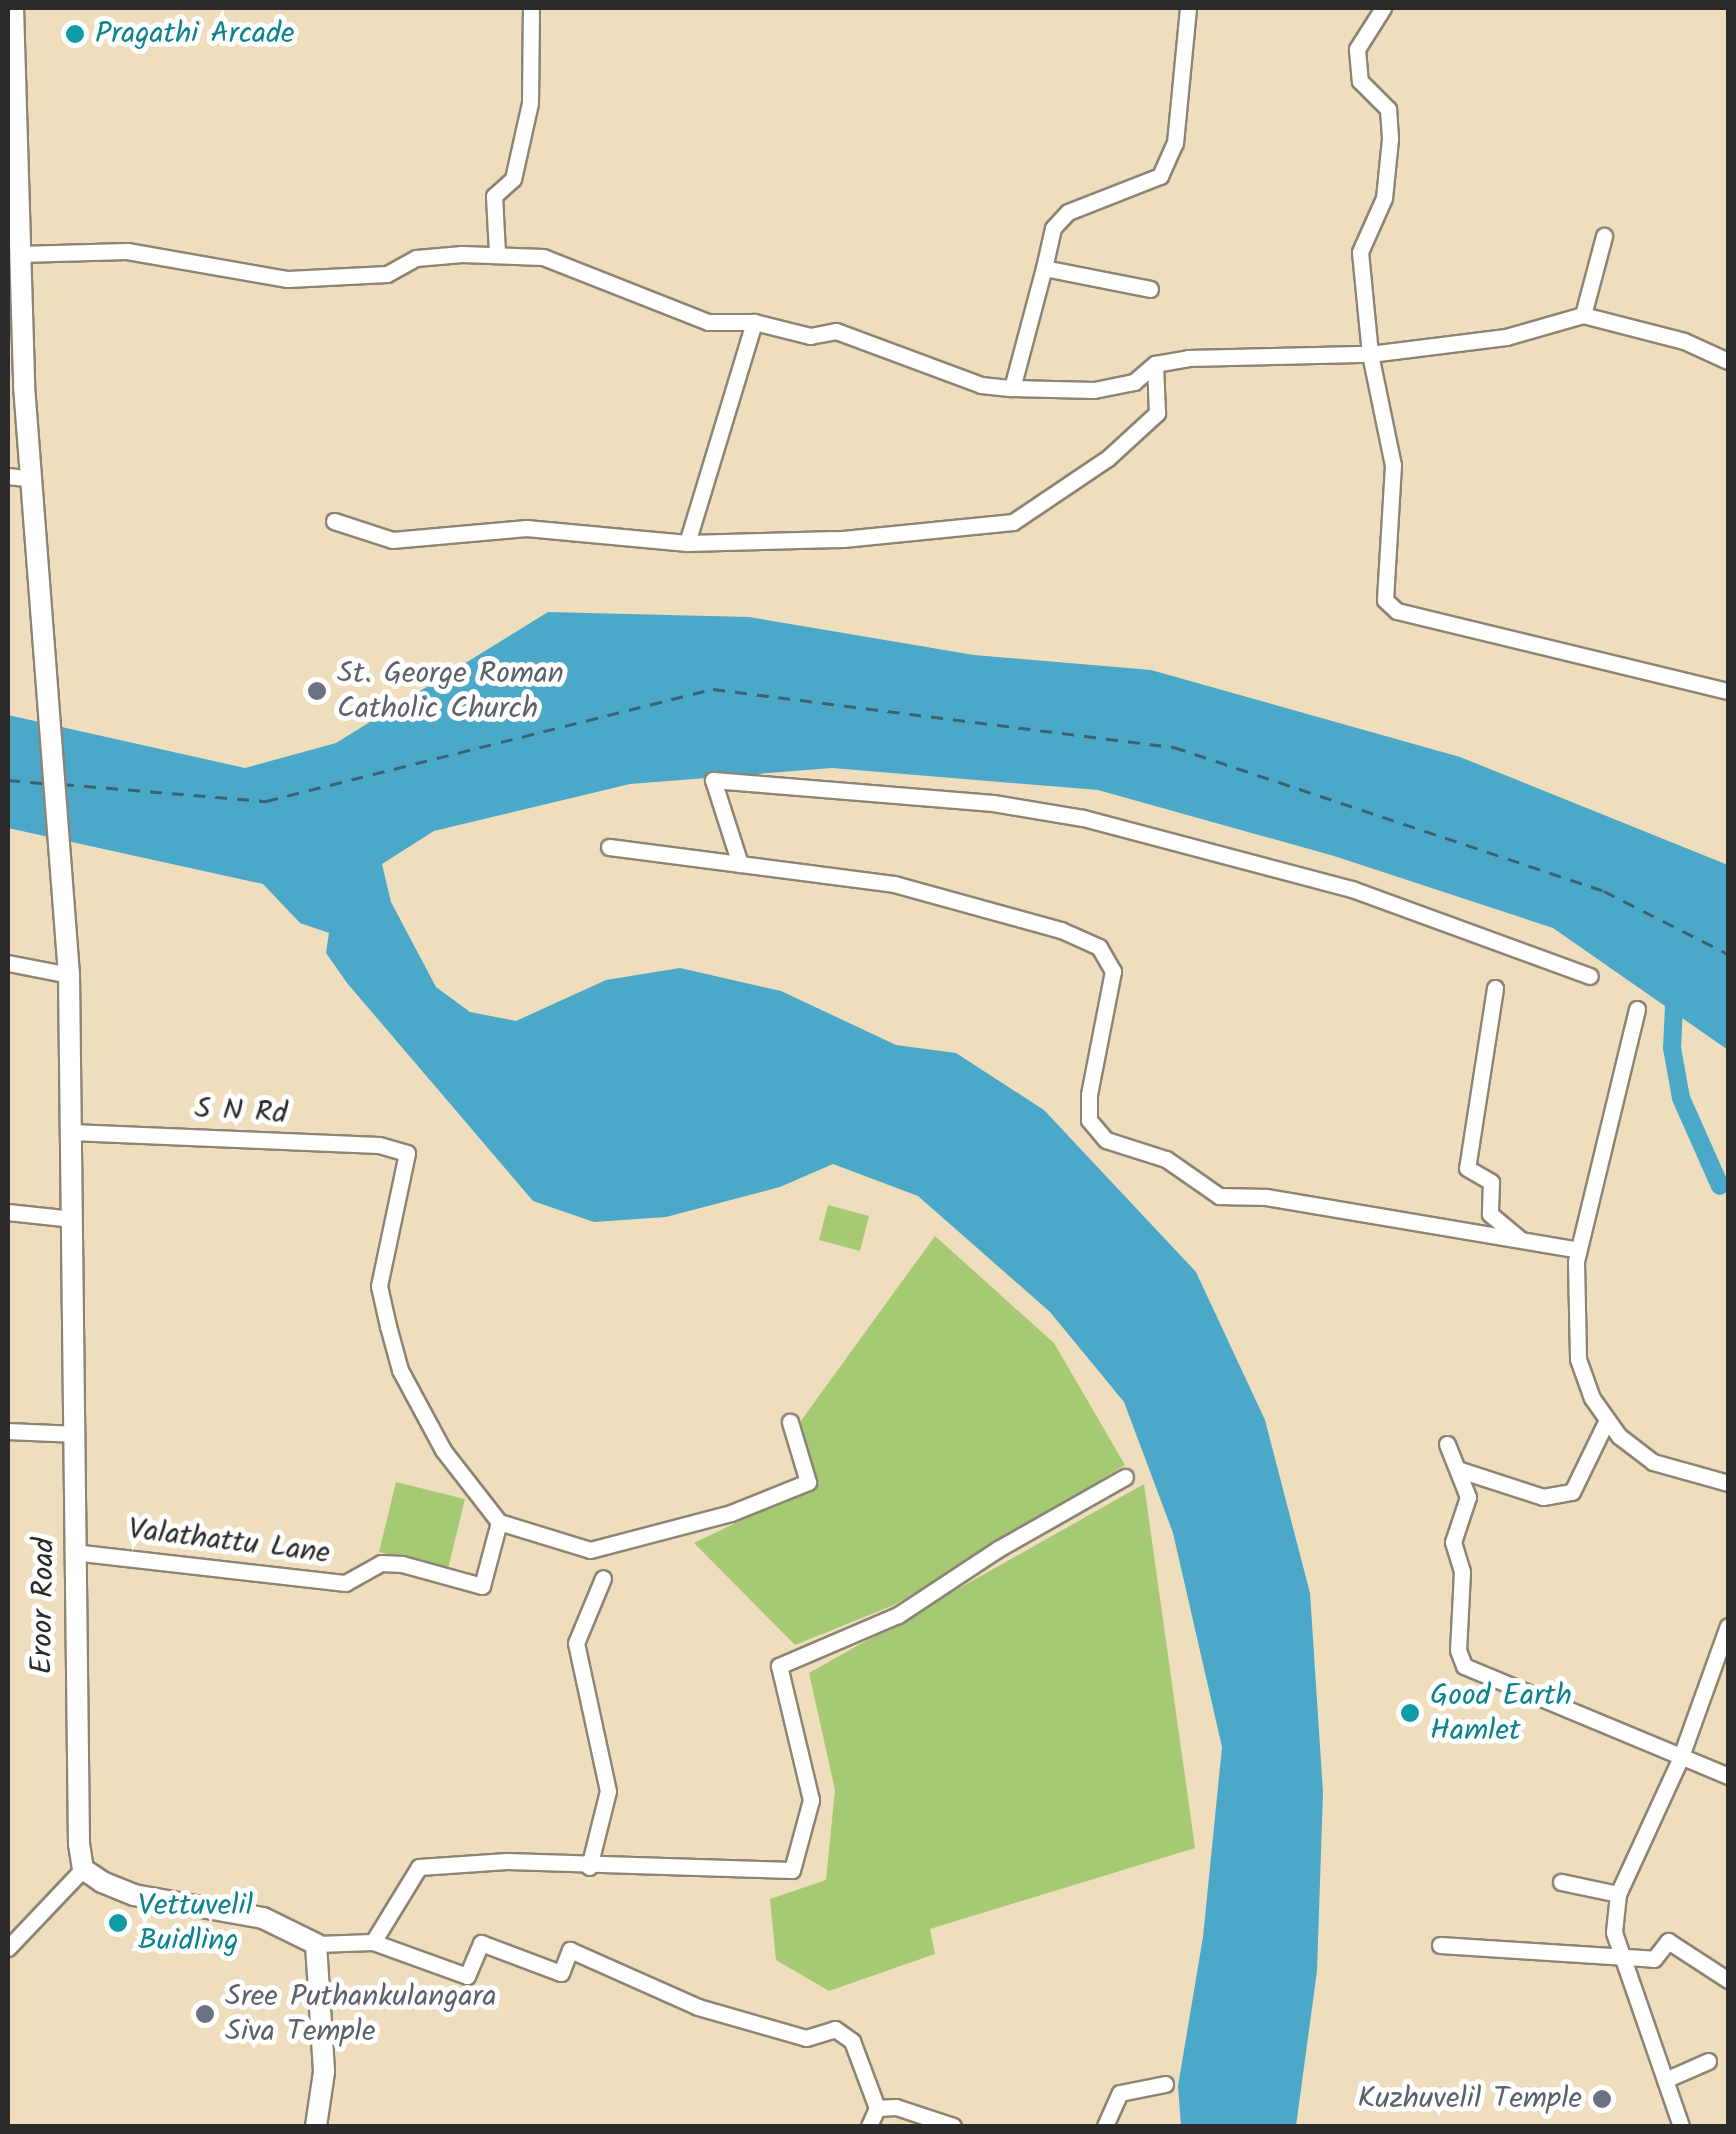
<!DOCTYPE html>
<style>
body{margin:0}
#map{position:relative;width:1736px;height:2134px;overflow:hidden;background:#efdebd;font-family:Kalam,sans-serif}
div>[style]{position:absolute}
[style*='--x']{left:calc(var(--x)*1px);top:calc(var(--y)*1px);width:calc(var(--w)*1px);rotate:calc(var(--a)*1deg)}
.green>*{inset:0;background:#a6ca73}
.water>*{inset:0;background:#4ba8c9}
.canal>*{height:18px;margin:-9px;padding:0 9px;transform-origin:9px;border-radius:9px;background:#4ba8c9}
.ferry>*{height:2.5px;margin-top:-1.25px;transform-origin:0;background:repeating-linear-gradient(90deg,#396372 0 12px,transparent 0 22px)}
.roads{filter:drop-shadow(2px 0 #8d8474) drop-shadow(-2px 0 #8d8474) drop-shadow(0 2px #8d8474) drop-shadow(0 -2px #8d8474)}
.minor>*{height:15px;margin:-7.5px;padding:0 7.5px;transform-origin:7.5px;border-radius:7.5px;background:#fff}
.major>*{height:20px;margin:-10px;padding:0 10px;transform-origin:10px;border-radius:10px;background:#fff}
.dots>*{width:28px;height:28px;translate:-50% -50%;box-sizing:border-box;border:5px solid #fff;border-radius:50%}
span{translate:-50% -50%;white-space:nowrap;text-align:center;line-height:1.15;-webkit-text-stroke:10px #fff;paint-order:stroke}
.culture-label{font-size:30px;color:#0d838f}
.left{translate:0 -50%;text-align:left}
.worship-label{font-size:30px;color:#5b616d}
.right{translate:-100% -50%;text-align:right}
.street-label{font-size:30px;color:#2b2b2b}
.frame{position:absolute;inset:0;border:10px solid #2b2b2b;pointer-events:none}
</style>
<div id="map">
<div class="green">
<i style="clip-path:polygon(828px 1205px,869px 1216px,860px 1251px,819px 1240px)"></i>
<i style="clip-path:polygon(935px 1236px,1054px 1343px,1125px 1465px,894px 1605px,795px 1645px,694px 1543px,815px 1485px,800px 1422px)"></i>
<i style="clip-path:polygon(396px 1482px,465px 1499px,448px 1569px,379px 1552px)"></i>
<i style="clip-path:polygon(1144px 1484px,1195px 1848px,930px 1929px,935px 1954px,829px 1991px,776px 1960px,770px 1899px,826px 1880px,835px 1790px,809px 1673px)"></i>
</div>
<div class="water">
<i style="clip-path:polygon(548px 612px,749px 617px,974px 655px,1151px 670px,1460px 757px,1728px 865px,1728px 1050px,1553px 928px,1334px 856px,1098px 790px,832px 768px,630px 784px,434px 831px,382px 864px,391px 902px,436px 987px,470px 1012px,516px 1021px,606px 980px,680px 968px,781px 991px,896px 1045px,956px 1053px,1044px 1110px,1196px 1272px,1265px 1420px,1310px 1593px,1323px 1792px,1317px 1971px,1296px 2126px,1181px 2126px,1178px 2086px,1203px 1937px,1222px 1747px,1173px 1533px,1124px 1402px,1050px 1312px,918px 1196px,833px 1164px,780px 1187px,666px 1217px,594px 1222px,533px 1201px,347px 983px,326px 953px,329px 933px,300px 923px,263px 884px,8px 828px,8px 715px,245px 768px,336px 743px)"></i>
</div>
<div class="canal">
<i style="--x:1674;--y:1006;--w:42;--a:92.7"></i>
<i style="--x:1672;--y:1048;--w:51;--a:79.8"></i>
<i style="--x:1681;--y:1098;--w:96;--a:66.1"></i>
</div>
<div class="ferry">
<i style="--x:8;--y:780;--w:36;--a:5"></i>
<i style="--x:62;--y:784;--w:205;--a:4.8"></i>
<i style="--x:266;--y:801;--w:461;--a:-14.1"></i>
<i style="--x:713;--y:689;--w:465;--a:7.2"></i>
<i style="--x:1174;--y:747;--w:453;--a:18.5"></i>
<i style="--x:1604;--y:891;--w:139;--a:26.9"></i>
</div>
<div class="roads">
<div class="minor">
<i style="--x:1383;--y:8;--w:49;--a:122.4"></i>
<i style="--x:1357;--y:49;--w:32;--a:85"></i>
<i style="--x:1360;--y:81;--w:40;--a:45"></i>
<i style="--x:1388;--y:109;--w:30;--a:86"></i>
<i style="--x:1390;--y:139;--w:59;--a:95.8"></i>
<i style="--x:1384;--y:198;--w:59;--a:114"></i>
<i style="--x:1360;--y:252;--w:102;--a:84.4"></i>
<i style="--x:1370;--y:354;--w:113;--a:78.3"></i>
<i style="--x:1393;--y:465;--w:135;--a:93.4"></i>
<i style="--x:1385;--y:600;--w:16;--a:43"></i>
<i style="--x:1397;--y:611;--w:341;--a:13.6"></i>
<i style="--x:497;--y:253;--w:57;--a:-93"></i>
<i style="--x:494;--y:196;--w:25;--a:-42"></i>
<i style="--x:513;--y:179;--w:78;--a:-77.4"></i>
<i style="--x:530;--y:103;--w:95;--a:-89.4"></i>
<i style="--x:19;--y:254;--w:108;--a:-1.6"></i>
<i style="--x:127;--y:251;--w:163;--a:9.9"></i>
<i style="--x:288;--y:279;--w:99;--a:-2.9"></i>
<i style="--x:387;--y:274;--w:33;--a:-29"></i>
<i style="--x:416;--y:258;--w:46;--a:-5"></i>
<i style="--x:462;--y:254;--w:81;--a:2.1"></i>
<i style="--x:543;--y:257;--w:177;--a:21.5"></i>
<i style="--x:708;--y:322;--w:46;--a:0"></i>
<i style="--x:754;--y:322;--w:58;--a:14"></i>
<i style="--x:810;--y:336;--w:26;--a:-11"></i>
<i style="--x:836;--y:331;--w:155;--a:20.4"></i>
<i style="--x:981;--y:385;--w:31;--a:6"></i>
<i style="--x:1012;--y:388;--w:82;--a:1.4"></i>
<i style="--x:1094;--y:390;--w:41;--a:-11.3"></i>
<i style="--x:1134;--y:382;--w:28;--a:-41"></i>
<i style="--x:1155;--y:364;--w:34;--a:-10"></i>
<i style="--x:1188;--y:358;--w:182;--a:-1.3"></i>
<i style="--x:1370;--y:354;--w:137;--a:-7.1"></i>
<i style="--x:1506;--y:337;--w:80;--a:-15.9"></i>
<i style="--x:1583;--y:315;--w:104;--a:14.4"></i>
<i style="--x:1684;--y:341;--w:48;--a:24.4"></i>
<i style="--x:1044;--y:268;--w:41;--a:-77.3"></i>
<i style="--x:1053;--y:228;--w:22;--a:-47"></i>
<i style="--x:1068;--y:212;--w:99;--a:-21.4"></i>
<i style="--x:1160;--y:176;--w:36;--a:-66"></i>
<i style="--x:1175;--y:143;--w:136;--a:-84.5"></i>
<i style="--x:1583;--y:315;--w:82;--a:-75.1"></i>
<i style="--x:1012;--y:388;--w:124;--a:-75.1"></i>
<i style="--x:1044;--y:268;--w:108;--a:11.2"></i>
<i style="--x:8;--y:476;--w:24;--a:7"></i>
<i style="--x:334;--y:521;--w:61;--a:18.1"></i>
<i style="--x:392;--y:540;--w:135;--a:-5.1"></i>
<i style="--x:526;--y:528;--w:162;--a:5.3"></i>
<i style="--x:687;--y:543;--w:156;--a:-1.5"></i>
<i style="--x:843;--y:539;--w:171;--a:-5.7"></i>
<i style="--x:1013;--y:522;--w:115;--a:-34"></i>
<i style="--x:1108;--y:458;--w:67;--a:-42.6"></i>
<i style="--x:1157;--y:413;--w:49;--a:-92.3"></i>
<i style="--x:687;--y:543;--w:231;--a:-73.1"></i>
<i style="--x:609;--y:847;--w:287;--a:7.4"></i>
<i style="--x:894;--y:884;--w:173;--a:15.4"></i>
<i style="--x:1061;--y:930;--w:42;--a:24.1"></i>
<i style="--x:1099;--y:947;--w:28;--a:60"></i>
<i style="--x:1113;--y:971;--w:126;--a:101"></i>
<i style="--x:1089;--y:1095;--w:25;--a:90"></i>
<i style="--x:1089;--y:1120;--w:26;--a:50"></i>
<i style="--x:1106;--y:1140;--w:63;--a:17.6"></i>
<i style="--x:1166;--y:1159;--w:65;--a:34.9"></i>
<i style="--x:1219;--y:1196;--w:47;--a:1.2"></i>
<i style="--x:1266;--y:1197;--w:316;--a:9.6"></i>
<i style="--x:740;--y:864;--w:88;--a:-107.8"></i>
<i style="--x:713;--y:780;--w:281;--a:4.7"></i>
<i style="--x:993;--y:803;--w:91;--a:9.5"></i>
<i style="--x:1083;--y:818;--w:278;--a:14.8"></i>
<i style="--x:1352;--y:889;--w:253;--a:20.1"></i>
<i style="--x:8;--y:963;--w:62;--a:11.1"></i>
<i style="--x:1495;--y:988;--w:182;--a:98.8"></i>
<i style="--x:1467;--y:1168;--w:28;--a:30"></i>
<i style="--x:1491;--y:1182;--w:32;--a:92"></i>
<i style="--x:1490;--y:1214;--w:39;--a:40"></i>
<i style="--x:1637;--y:1009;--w:260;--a:103.6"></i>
<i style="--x:1576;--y:1262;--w:97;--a:88.8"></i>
<i style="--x:1578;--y:1359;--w:41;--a:70.3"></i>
<i style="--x:1592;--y:1398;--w:47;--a:54.6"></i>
<i style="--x:1619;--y:1436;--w:43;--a:37.4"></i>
<i style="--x:1653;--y:1462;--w:78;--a:15.6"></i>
<i style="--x:71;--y:1132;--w:308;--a:2.4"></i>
<i style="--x:379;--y:1145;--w:29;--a:16"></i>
<i style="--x:407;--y:1153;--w:136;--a:101.9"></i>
<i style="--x:379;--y:1286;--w:41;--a:77.3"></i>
<i style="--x:388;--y:1326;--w:46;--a:74.7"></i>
<i style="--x:400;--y:1370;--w:91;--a:61.7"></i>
<i style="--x:443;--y:1450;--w:91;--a:52.1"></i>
<i style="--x:499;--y:1522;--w:66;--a:104.9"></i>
<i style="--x:482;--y:1586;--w:83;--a:-164.6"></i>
<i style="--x:402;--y:1564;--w:21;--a:-177"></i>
<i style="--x:381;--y:1563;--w:41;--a:150.9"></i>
<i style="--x:345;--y:1583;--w:273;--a:-173.5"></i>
<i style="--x:8;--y:1212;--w:65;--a:6.1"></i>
<i style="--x:8;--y:1431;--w:68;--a:2.5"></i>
<i style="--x:1447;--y:1444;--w:57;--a:68.4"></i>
<i style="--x:1468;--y:1497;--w:47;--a:108.4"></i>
<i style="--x:1453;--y:1542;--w:31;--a:73"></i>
<i style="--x:1462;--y:1572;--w:78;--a:92.9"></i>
<i style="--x:1458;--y:1650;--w:17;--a:69"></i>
<i style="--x:1464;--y:1666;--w:286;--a:22.6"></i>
<i style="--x:1460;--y:1470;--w:87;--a:18"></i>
<i style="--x:1543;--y:1497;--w:29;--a:-10"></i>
<i style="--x:1572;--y:1492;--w:80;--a:-64.1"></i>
<i style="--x:499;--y:1522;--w:95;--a:17.1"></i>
<i style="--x:590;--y:1550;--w:146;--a:-14.7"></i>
<i style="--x:731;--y:1513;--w:83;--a:-21.9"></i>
<i style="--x:808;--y:1482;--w:63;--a:-106.7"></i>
<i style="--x:589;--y:1867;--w:78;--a:-76"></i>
<i style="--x:608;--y:1791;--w:151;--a:-102.2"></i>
<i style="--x:576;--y:1643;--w:70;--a:-67.4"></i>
<i style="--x:1561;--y:1882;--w:58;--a:11.9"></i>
<i style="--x:373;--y:1942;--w:100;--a:19.9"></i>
<i style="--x:467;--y:1976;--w:36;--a:-67"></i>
<i style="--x:481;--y:1943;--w:85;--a:20.6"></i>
<i style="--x:561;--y:1973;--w:25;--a:-69"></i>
<i style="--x:570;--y:1950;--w:140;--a:24"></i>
<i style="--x:698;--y:2007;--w:112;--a:16"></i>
<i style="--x:806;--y:2038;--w:30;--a:-17"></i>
<i style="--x:835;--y:2029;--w:21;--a:35"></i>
<i style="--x:852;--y:2041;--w:72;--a:69.5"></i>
<i style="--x:316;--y:1944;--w:57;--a:-2"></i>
<i style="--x:373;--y:1942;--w:88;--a:-58.5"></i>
<i style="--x:419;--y:1867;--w:88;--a:-3.9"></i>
<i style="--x:507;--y:1861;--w:285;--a:1.8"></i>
<i style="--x:792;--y:1870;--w:73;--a:-74.8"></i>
<i style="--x:811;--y:1800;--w:138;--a:-103.4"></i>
<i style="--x:779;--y:1666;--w:129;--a:-23.2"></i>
<i style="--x:898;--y:1615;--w:120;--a:-33.4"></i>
<i style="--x:998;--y:1549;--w:146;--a:-29.6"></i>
<i style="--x:1440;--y:1945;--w:214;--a:3.7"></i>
<i style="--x:1654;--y:1959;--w:23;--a:-52"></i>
<i style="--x:1668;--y:1941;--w:72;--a:33"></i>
<i style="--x:8;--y:1948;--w:109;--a:-46.5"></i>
<i style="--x:1665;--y:2080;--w:47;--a:-23.8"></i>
<i style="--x:869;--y:2126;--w:20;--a:-66"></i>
<i style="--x:877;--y:2108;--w:19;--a:-3"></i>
<i style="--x:896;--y:2107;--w:60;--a:18.4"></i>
<i style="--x:1105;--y:2126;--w:36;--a:-66"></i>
<i style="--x:1120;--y:2093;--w:46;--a:-11.3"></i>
<i style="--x:1681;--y:2126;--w:205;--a:-109.1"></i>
<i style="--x:1614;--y:1932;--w:38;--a:-84"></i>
<i style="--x:1618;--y:1894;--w:149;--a:-65.3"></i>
<i style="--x:1680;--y:1759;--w:141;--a:-70.2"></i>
</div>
<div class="major">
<i style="--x:13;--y:8;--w:378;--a:88.3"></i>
<i style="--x:24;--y:386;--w:591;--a:85.63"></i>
<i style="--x:69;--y:975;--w:869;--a:89.34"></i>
<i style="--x:79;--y:1844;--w:25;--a:81"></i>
<i style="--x:83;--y:1869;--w:23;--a:34"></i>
<i style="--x:102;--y:1882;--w:35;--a:22"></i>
<i style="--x:134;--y:1895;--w:131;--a:10.1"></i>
<i style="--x:263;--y:1918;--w:59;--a:26.1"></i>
<i style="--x:316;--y:1944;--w:128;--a:86.4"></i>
<i style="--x:324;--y:2072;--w:55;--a:98.4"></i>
</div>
</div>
<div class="dots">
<i style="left:75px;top:34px;background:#0f9aa8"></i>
<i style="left:317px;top:691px;background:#6b7280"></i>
<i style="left:1410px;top:1713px;background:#0f9aa8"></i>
<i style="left:118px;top:1923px;background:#0f9aa8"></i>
<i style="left:205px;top:2014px;background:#6b7280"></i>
<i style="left:1602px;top:2099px;background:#6b7280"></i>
</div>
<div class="culture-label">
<span class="left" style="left:95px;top:34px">Pragathi Arcade</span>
<span class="left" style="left:1430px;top:1713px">Good Earth<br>Hamlet</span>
<span class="left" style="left:138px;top:1923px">Vettuvelil<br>Buidling</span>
</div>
<div class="worship-label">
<span class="left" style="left:337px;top:691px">St. George Roman<br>Catholic Church</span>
<span class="left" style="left:225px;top:2014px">Sree Puthankulangara<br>Siva Temple</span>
<span class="right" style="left:1582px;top:2099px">Kuzhuvelil Temple</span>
</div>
<div class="street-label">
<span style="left:241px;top:1112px;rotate:3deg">S N Rd</span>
<span style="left:229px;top:1542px;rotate:7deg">Valathattu Lane</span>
<span style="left:44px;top:1606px;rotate:-89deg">Eroor Road</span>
</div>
<div class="frame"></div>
</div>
